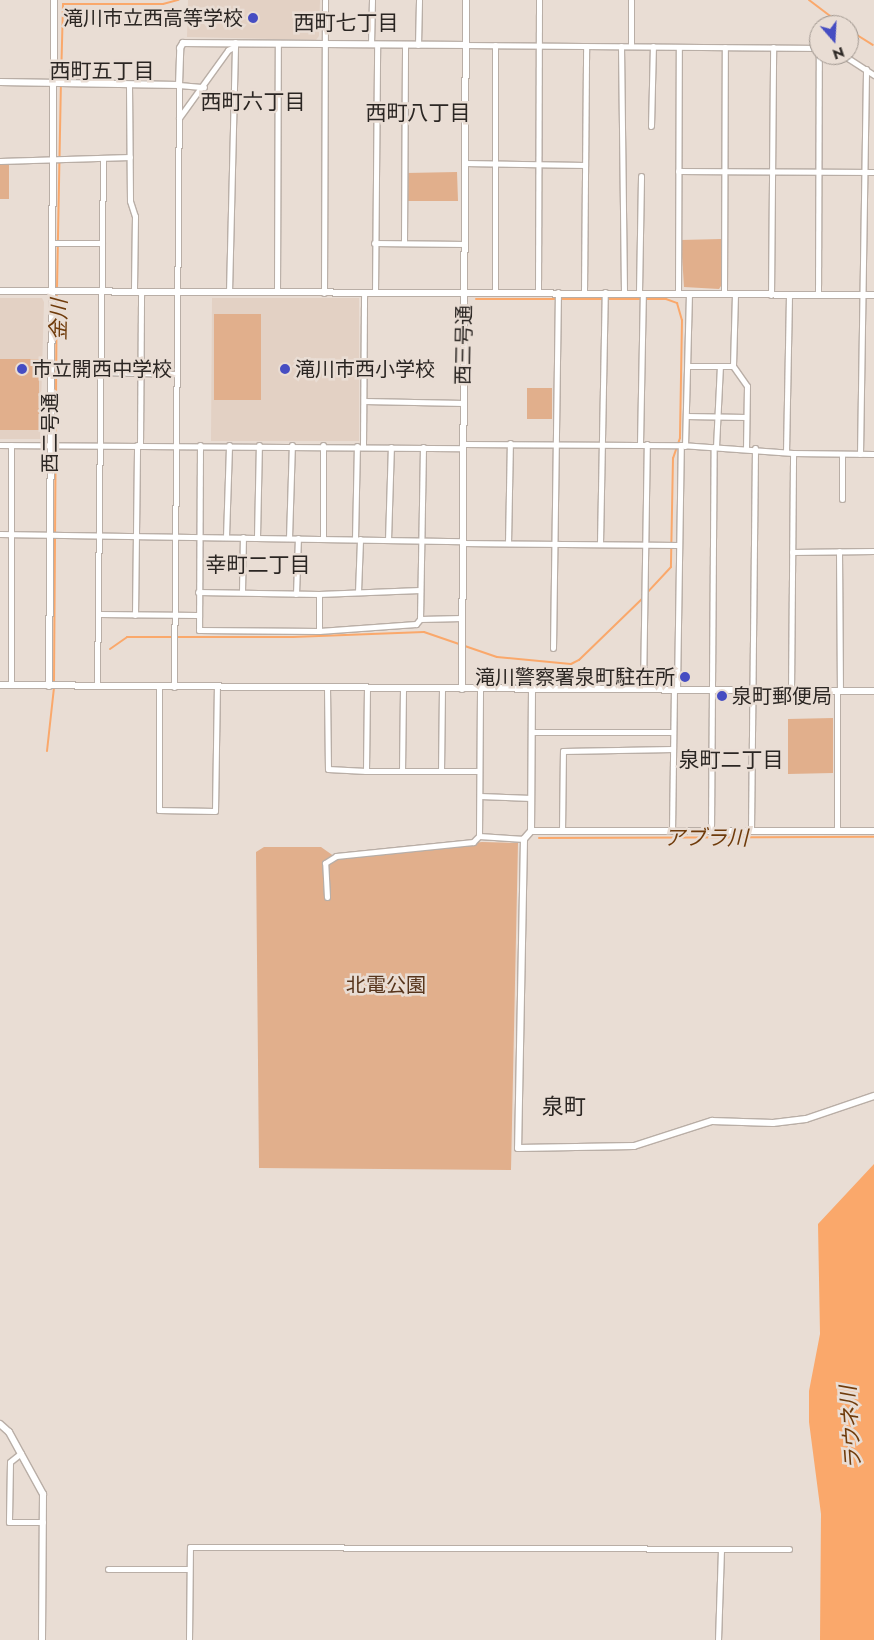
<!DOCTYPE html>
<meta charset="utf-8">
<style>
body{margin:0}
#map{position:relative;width:874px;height:1640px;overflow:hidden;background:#e9ddd4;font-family:Jost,"Noto Sans JP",sans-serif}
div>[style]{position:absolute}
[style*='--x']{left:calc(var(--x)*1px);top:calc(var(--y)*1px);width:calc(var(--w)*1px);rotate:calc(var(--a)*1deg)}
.built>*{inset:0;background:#e3d1c4}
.green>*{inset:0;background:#e1af8c}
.water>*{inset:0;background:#faa86b}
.stream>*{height:2px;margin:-1px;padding:0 1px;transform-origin:1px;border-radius:1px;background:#faa86b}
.roads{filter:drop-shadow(1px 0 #b9aea6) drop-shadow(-1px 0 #b9aea6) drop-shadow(0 1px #b9aea6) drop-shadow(0 -1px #b9aea6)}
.minor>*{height:5px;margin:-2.5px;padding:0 2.5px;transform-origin:2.5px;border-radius:2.5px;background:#fff}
.tertiary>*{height:6px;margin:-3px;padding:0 3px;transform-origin:3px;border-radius:3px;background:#fff}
.dots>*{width:14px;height:14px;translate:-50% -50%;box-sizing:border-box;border:2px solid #e9ddd4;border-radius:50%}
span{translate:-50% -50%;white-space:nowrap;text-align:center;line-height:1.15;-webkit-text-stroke:5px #e9ddd4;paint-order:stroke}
.poi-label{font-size:20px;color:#2b2623}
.right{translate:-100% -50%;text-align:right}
.left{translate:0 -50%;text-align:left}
.street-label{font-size:20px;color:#2b2623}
.park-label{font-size:20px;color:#57351c}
.neighbourhood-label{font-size:21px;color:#2b2623}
.water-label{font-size:21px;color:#6f3b0b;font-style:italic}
.quarter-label{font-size:22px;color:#2b2623}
.north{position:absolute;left:809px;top:15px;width:50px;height:50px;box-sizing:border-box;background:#e9ddd4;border:1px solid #9d948d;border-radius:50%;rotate:161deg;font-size:14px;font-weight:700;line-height:20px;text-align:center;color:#2b2623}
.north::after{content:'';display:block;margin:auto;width:18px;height:22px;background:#464dc2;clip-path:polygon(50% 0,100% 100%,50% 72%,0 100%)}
</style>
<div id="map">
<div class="built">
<i style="clip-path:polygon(188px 0,320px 0,319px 36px,316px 40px,187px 37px)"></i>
<i style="clip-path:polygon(0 298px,42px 298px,44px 302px,40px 439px,0 439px)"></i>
<i style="clip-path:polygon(212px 298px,359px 298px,359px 441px,211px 441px)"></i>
</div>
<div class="green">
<i style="clip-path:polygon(0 165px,9px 165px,9px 199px,0 199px)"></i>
<i style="clip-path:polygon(457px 172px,458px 201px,407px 201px,406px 173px)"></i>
<i style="clip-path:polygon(721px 239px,721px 286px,719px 289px,684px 287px,681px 240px)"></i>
<i style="clip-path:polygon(214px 314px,261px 314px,261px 400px,214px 400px)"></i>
<i style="clip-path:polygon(0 359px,39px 359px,39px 430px,0 430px)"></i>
<i style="clip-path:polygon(527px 388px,552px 388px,552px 419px,527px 419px)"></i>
<i style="clip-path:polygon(833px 718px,833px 773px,788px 774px,788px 719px)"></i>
<i style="clip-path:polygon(482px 842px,518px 843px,511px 1170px,259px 1168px,256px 852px,264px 847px,321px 847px,338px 859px)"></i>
</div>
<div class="water">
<i style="clip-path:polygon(874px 1164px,874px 1640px,820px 1640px,821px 1514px,809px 1422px,809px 1391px,820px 1334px,818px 1224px)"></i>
</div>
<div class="stream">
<i style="--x:809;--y:0;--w:41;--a:37.1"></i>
<i style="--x:849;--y:30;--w:28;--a:32"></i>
<i style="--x:61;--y:81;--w:77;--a:-88.5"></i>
<i style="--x:63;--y:4;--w:100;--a:0"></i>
<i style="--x:163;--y:4;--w:16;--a:-15"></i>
<i style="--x:57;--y:288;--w:202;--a:-88.9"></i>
<i style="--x:476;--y:299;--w:190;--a:0"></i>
<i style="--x:666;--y:299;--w:12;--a:20"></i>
<i style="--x:677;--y:303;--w:18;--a:74"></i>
<i style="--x:682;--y:320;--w:118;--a:91"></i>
<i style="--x:680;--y:438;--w:21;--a:109"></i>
<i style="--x:673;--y:458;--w:109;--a:91.1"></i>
<i style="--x:671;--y:567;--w:37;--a:133"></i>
<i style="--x:110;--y:649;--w:21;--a:-35"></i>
<i style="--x:127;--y:637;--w:166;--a:0"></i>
<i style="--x:293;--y:637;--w:131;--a:-2.2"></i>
<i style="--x:424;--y:632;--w:77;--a:18.9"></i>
<i style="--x:497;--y:657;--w:74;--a:5.4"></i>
<i style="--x:571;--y:664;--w:9;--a:-27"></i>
<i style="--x:579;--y:660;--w:89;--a:-44.1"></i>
<i style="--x:54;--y:683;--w:390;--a:-89.6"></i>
<i style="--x:47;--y:751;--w:63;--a:-83.7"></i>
<i style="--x:539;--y:838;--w:335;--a:-0.2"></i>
</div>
<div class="roads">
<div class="minor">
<i style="--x:371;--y:44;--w:44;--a:-88.7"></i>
<i style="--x:418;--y:45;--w:45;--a:-88.7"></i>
<i style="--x:466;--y:45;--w:353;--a:0.5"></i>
<i style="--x:621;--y:46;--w:246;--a:89.3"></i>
<i style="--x:631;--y:46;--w:46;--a:-90"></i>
<i style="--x:843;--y:55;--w:37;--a:33"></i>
<i style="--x:129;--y:85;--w:116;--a:89.5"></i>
<i style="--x:130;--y:201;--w:16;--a:72"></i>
<i style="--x:135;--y:216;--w:76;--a:90.8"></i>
<i style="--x:179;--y:118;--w:84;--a:-54.2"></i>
<i style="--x:228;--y:50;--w:7;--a:-27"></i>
<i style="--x:651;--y:126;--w:80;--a:-88.6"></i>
<i style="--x:0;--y:161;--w:130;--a:-1.8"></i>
<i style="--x:465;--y:163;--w:120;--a:1"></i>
<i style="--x:678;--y:171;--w:196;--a:0.3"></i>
<i style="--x:52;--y:243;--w:50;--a:0"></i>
<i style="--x:374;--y:243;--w:91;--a:0.6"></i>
<i style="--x:404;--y:243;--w:198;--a:-89.7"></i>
<i style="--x:229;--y:292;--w:250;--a:-88.6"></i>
<i style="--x:277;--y:292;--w:249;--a:-89.8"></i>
<i style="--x:495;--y:292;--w:247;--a:-90"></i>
<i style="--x:538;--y:292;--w:292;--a:-89.8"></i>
<i style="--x:584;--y:292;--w:246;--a:-89.5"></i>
<i style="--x:639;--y:292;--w:116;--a:-89"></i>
<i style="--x:324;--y:293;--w:293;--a:-89.8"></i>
<i style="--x:375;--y:293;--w:249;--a:-89.5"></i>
<i style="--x:678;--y:293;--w:246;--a:-89.8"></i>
<i style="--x:724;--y:294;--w:247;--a:-89.8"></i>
<i style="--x:735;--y:294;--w:72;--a:91.6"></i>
<i style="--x:733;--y:366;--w:24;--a:55"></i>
<i style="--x:747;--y:386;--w:62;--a:90.9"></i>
<i style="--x:771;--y:295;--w:248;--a:-89.5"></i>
<i style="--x:818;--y:295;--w:240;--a:-89.8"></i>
<i style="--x:688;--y:366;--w:45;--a:0"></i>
<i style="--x:102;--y:372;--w:75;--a:1.5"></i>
<i style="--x:364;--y:401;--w:100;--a:1.1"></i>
<i style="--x:686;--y:416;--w:60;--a:1"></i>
<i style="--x:463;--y:444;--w:218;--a:0.3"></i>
<i style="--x:681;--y:445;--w:112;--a:4.1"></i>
<i style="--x:793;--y:453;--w:81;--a:0.7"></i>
<i style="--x:640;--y:444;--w:151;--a:-88.9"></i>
<i style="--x:0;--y:445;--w:463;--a:0.4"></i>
<i style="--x:140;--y:445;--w:153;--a:-89.6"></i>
<i style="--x:200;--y:445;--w:185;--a:90.3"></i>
<i style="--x:199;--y:630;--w:120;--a:0.5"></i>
<i style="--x:319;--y:631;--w:97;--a:-4.1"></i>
<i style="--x:416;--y:624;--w:6;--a:-51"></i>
<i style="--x:420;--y:619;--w:172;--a:-89"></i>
<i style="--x:363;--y:446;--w:153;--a:-89.6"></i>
<i style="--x:685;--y:446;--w:153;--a:-88.5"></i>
<i style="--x:716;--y:447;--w:81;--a:-87.2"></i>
<i style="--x:786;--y:452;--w:157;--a:-88.9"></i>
<i style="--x:860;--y:454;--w:385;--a:-89.1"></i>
<i style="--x:842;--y:499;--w:45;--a:-90"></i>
<i style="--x:0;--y:534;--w:463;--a:0.9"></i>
<i style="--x:226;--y:537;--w:92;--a:-88.1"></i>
<i style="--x:257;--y:537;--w:92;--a:-88.8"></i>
<i style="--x:289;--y:538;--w:93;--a:-88.2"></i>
<i style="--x:323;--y:538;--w:93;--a:-90"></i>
<i style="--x:355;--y:539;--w:93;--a:-88.8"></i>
<i style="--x:388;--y:540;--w:93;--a:-88.2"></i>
<i style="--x:463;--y:543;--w:215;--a:0.5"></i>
<i style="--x:508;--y:543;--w:100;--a:-88.9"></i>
<i style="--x:600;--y:543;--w:251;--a:-88.9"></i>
<i style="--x:839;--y:551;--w:140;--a:89.6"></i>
<i style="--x:792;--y:552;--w:82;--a:-0.7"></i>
<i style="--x:198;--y:592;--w:121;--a:0.9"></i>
<i style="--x:319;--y:594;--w:101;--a:-2.3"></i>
<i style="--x:242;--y:592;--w:55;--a:-89"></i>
<i style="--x:358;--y:592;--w:53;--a:-87.8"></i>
<i style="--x:296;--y:594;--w:56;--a:-88"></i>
<i style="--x:100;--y:614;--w:97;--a:0.6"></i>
<i style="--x:135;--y:615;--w:170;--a:-89.3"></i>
<i style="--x:420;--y:619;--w:42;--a:-1.4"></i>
<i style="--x:319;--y:631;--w:37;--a:-90"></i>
<i style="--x:553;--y:648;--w:356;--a:-89.2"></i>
<i style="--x:11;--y:685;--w:240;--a:-90"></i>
<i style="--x:97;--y:686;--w:528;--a:-89.35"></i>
<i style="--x:159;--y:687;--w:123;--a:90"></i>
<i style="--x:159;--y:810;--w:56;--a:1"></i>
<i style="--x:215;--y:811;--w:124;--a:-89.1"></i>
<i style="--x:174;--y:687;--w:602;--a:-89.52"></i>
<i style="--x:179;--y:85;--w:25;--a:5"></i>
<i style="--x:327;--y:688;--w:81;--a:89.3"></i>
<i style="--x:328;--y:769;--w:38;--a:3"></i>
<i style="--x:367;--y:688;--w:83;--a:90.7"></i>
<i style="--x:366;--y:771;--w:113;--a:0"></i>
<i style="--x:643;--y:689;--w:245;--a:-89.1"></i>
<i style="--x:677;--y:689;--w:244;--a:-89.1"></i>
<i style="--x:791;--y:691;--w:238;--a:-89.5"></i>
<i style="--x:837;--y:691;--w:139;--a:90"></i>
<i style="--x:532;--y:732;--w:141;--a:0"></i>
<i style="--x:402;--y:771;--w:83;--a:-89.3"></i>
<i style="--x:441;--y:771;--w:82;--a:-89.3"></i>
<i style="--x:480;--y:796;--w:51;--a:2.2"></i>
<i style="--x:711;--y:830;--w:383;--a:-89.6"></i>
<i style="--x:751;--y:830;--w:382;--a:-89.4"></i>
<i style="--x:562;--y:831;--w:80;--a:-89.3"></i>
<i style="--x:563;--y:751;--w:110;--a:-1"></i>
<i style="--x:672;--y:831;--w:142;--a:-89.2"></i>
<i style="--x:479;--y:836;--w:45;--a:3.8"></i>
<i style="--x:327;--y:897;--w:34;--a:-93"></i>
<i style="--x:325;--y:863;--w:13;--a:-32"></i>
<i style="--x:336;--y:856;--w:138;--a:-5.8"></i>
<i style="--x:473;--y:842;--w:8;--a:-45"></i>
<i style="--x:479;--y:836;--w:147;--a:-89.6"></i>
<i style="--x:21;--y:1453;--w:14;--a:141"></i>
<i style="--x:10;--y:1462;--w:60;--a:91"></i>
<i style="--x:9;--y:1522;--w:34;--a:0"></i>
<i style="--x:108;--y:1569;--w:81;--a:0"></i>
<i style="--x:189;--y:1640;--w:93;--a:-89.4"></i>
<i style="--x:190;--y:1547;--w:599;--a:0.19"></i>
<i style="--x:718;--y:1640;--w:91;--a:-88.1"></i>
</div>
<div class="tertiary">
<i style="--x:0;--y:82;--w:179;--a:1"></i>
<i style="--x:179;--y:85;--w:37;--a:-88"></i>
<i style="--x:180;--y:48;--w:6;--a:-59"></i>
<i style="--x:183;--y:43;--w:283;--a:0.4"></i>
<i style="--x:0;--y:291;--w:874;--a:0.26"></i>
<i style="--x:0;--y:685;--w:874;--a:0.39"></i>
<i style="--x:49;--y:686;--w:686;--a:-89.58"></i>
<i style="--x:462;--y:689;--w:689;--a:-89.67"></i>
<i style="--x:532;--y:689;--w:142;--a:90.4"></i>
<i style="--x:531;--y:831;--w:11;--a:131"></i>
<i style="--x:524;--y:839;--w:309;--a:91.1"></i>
<i style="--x:518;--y:1148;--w:116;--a:-1"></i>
<i style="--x:634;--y:1146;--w:82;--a:-17.8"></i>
<i style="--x:712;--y:1121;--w:61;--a:1.9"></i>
<i style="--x:773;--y:1123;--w:33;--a:-7"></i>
<i style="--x:806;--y:1119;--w:72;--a:-18.7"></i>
<i style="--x:531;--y:831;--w:343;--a:0"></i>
<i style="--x:0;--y:1424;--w:12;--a:42"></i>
<i style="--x:9;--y:1432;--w:71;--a:61.3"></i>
<i style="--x:43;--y:1494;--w:146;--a:90.4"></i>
</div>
</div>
<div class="dots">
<i style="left:253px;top:18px;background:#464dc2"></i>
<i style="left:22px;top:369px;background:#464dc2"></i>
<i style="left:285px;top:369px;background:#464dc2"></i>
<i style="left:685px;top:677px;background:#464dc2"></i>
<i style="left:722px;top:696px;background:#464dc2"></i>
</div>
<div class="poi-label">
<span class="right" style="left:243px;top:18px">滝川市立西高等学校</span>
<span class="left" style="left:32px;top:369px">市立開西中学校</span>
<span class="left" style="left:295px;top:369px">滝川市西小学校</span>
<span class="right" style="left:675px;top:677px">滝川警察署泉町駐在所</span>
<span class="left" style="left:732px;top:696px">泉町郵便局</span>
</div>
<div class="street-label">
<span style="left:464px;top:345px;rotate:-89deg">西三号通</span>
<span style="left:50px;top:433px;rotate:-90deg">西二号通</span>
</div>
<div class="park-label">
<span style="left:386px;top:985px">北電公園</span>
</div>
<div class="neighbourhood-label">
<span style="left:346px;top:23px">西町七丁目</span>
<span style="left:102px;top:71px">西町五丁目</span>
<span style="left:253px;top:102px">西町六丁目</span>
<span style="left:418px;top:113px">西町八丁目</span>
<span style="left:258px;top:565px">幸町二丁目</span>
<span style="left:731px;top:760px">泉町二丁目</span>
</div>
<div class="water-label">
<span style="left:59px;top:320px;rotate:-89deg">金川</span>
<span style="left:706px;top:838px">アブラ川</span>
<span style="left:851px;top:1428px;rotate:-94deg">ラウネ川</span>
</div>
<div class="quarter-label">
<span style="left:564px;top:1107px">泉町</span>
</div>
<div class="north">N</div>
</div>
